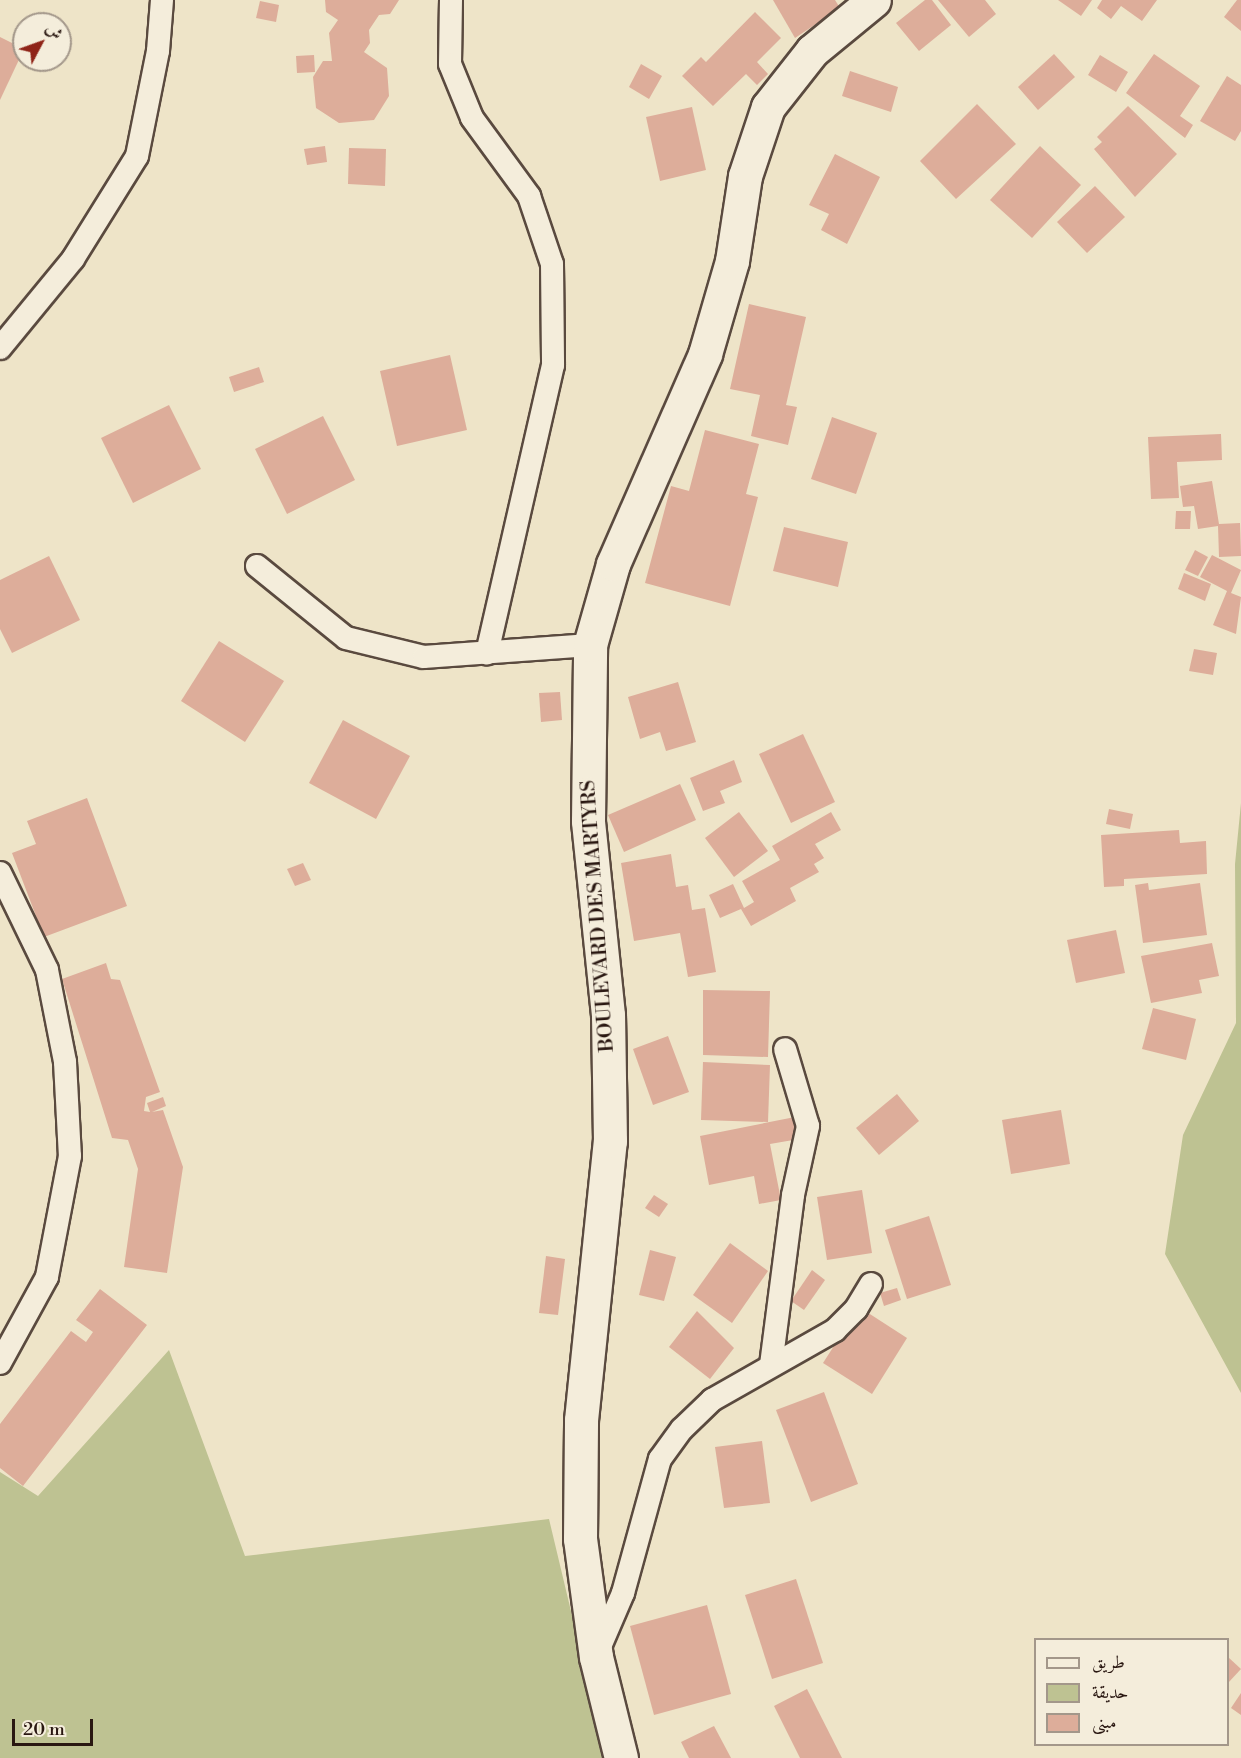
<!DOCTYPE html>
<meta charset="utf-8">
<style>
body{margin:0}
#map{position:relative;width:1241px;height:1758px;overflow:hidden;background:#eee4c8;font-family:"Libre Bodoni",Amiri,serif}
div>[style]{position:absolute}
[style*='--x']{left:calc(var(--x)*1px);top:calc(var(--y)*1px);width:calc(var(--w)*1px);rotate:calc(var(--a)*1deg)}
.green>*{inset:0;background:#bec292}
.building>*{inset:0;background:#ddad9a}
.roads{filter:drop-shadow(2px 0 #5a4a3f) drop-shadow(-2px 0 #5a4a3f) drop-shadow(0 2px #5a4a3f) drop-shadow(0 -2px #5a4a3f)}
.minor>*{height:22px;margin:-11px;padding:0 11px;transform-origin:11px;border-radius:11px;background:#f4eddb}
.secondary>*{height:33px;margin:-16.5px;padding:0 16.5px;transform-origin:16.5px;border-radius:16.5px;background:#f4eddb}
span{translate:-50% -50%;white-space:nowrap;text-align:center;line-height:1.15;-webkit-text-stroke:6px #f4eddb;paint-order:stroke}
.street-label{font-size:20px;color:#291711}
.legend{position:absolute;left:1034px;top:1638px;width:195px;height:108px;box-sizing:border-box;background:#f4eddb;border:2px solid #a3978a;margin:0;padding:8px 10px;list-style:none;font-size:18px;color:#291711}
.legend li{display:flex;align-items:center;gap:12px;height:30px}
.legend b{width:30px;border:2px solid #a3978a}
.north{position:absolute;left:12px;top:12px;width:60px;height:60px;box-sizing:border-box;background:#f4eddb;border:2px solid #a3978a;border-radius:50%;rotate:49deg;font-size:16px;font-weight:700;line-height:24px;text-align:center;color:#291711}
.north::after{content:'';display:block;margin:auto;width:21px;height:27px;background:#8f2418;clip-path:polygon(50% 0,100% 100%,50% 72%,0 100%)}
.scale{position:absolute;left:12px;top:1719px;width:81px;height:27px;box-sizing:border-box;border:3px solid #291711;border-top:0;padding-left:8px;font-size:18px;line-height:21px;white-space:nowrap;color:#291711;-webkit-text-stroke:4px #f4eddb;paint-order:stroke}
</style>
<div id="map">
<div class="green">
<i style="clip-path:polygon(1241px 803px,1241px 1393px,1165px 1254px,1183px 1135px,1236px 1023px,1235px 864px)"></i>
<i style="clip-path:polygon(169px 1350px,245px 1556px,549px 1519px,606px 1758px,0 1758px,0 1472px,38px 1496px)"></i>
</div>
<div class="building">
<i style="clip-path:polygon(325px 0,399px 0,390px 14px,379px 15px,369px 30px,370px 43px,364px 52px,387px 68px,389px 96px,374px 120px,339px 123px,316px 108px,313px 77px,323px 61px,332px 61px,329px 33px,338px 20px,326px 12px)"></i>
<i style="clip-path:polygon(773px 0,835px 0,840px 8px,795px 38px)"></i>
<i style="clip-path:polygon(925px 0,932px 0,951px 25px,919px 51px,896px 23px)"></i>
<i style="clip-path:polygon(938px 0,985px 0,996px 14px,969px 37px)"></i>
<i style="clip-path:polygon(1058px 0,1092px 0,1081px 16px)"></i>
<i style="clip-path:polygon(1102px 0,1157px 0,1142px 21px,1121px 6px,1111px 19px,1097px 8px)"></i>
<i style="clip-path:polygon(1237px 0,1241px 0,1241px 31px,1224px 17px)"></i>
<i style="clip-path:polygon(260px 1px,279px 5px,276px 22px,256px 18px)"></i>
<i style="clip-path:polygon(755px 12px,781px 38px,757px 62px,768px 74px,757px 85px,746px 74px,713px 106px,682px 76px,701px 57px,706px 62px)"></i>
<i style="clip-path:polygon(0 37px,24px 49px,0 100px)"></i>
<i style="clip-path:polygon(1054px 54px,1075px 77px,1038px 110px,1018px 87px)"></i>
<i style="clip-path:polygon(1154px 54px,1200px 86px,1180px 116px,1193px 125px,1185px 138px,1126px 93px)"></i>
<i style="clip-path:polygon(314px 55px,315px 72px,297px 73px,296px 56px)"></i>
<i style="clip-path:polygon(1100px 55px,1128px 72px,1116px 92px,1088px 75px)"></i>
<i style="clip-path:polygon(641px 64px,662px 76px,649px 99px,629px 87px)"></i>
<i style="clip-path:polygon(850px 71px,898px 87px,891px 112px,842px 96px)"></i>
<i style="clip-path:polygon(1227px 76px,1241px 85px,1241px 131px,1235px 141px,1200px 121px)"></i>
<i style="clip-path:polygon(977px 104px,1016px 144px,956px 199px,920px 161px)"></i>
<i style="clip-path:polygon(1128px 106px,1177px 154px,1135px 197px,1094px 149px,1102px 142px,1097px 137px)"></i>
<i style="clip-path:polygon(692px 107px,706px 170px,660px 181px,646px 117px)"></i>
<i style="clip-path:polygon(325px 146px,327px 162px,307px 165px,304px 149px)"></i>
<i style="clip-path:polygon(1040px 146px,1081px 185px,1032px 238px,990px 200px)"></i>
<i style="clip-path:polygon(349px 148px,386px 149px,385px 186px,348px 184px)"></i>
<i style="clip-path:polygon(835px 154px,880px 177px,847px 244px,821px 230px,829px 214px,809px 205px)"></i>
<i style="clip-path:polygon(1095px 186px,1125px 217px,1087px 253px,1057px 222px)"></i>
<i style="clip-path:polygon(749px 304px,806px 317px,786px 405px,797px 407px,788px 445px,751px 436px,760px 395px,730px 389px)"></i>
<i style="clip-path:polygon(450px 355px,467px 430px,397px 446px,380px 371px)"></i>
<i style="clip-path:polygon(259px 367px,264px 382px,234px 392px,229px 377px)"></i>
<i style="clip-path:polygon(169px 405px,201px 469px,133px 503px,101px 438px)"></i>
<i style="clip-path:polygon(323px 416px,355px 480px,287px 514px,255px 449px)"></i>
<i style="clip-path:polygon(832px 417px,877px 433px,856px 494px,811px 479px)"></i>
<i style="clip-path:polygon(705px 430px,759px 444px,746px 494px,758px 497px,730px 606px,645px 583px,671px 486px,689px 491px)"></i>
<i style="clip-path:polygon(1221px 434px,1222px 460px,1177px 462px,1179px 498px,1151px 499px,1148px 437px)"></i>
<i style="clip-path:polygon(1212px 481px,1219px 524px,1240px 523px,1241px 556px,1219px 557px,1218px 526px,1198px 529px,1194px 506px,1183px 507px,1180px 486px)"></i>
<i style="clip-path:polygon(1176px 511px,1191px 511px,1190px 529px,1175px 529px)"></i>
<i style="clip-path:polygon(784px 527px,848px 542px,838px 587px,773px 571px)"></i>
<i style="clip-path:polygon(1195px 550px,1208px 557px,1198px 576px,1185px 570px)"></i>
<i style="clip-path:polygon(1212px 555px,1241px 570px,1231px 593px,1241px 597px,1236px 634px,1213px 625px,1227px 591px,1200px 577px)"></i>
<i style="clip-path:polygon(49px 556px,80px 620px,12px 653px,0 629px,0 580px)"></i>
<i style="clip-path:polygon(1184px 573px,1211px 584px,1205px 601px,1178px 589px)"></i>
<i style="clip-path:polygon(219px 641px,284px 681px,245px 742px,181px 701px)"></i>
<i style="clip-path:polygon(1194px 649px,1217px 653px,1213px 675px,1189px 671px)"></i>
<i style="clip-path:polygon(678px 682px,696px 742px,666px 751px,660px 732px,640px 739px,628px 697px)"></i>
<i style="clip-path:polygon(560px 692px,562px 720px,541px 722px,539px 693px)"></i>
<i style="clip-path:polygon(343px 720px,410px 756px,376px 819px,309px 783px)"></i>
<i style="clip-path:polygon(803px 734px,835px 802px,791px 823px,759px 754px)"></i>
<i style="clip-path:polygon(734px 760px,742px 782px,720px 791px,725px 803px,703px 811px,690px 778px)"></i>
<i style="clip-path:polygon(680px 784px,696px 820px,624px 852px,608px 815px)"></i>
<i style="clip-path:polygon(87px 798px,127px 906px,44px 937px,12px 853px,36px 844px,27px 821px)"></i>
<i style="clip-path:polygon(1109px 809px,1133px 814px,1130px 829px,1106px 824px)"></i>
<i style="clip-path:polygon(739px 812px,768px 851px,734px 877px,705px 838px)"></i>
<i style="clip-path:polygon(831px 812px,841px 830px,815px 844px,824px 858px,814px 864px,819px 872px,790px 888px,796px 901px,751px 926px,741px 909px,720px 918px,709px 895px,733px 884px,744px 908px,754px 902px,742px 881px,780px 860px,772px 846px)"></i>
<i style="clip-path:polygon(1179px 830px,1180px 843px,1206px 841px,1207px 874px,1124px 879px,1124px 886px,1104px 887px,1101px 835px)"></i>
<i style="clip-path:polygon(671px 854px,676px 887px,688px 885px,692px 910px,705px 908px,716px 972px,688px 977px,680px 933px,634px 941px,621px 863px)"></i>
<i style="clip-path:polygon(303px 863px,311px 880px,295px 886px,287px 869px)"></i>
<i style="clip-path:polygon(1148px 883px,1149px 890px,1200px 883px,1207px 935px,1143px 943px,1135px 885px)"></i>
<i style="clip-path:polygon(1116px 930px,1125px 973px,1076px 983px,1067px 940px)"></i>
<i style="clip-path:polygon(1212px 943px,1219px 976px,1199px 980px,1202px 993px,1151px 1003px,1141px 956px)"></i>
<i style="clip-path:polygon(106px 963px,111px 979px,120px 980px,160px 1092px,146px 1097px,144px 1111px,150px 1112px,147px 1103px,163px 1097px,166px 1106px,152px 1112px,163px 1110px,183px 1167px,167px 1273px,124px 1267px,138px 1169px,128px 1140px,112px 1138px,62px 979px)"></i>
<i style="clip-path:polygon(703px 990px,770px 991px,768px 1057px,703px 1055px)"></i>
<i style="clip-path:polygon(1153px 1008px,1196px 1019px,1186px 1060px,1142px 1049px)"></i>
<i style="clip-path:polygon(668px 1036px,689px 1092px,653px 1105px,633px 1049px)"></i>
<i style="clip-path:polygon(703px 1062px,770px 1065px,768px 1122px,701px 1120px)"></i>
<i style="clip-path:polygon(897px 1094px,919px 1121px,879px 1155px,856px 1128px)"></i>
<i style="clip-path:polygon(1061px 1110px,1070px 1164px,1011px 1174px,1002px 1120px)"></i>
<i style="clip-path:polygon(795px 1117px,799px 1139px,770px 1144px,781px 1200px,759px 1204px,754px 1176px,709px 1185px,700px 1136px)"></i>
<i style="clip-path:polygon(862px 1190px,872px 1253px,827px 1260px,817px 1197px)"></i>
<i style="clip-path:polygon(654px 1195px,668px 1204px,659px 1217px,645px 1208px)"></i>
<i style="clip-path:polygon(929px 1216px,951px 1285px,907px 1299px,885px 1230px)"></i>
<i style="clip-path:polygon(730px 1243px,768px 1271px,732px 1323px,693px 1295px)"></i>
<i style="clip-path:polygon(650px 1250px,676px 1257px,664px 1301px,639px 1295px)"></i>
<i style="clip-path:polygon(546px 1256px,565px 1259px,558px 1315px,539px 1313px)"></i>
<i style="clip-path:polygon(812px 1270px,825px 1280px,804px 1310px,791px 1301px)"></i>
<i style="clip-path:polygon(897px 1288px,901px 1300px,884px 1306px,880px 1293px)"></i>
<i style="clip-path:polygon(100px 1289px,147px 1325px,23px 1486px,0 1468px,0 1424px,71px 1331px,86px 1342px,93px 1332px,76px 1320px)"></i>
<i style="clip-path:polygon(859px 1307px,907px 1338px,872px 1394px,823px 1363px)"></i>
<i style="clip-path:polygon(697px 1311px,734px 1348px,710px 1379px,669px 1347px)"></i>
<i style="clip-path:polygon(824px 1392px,858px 1484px,811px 1502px,776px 1410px)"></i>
<i style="clip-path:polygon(762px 1441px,770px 1503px,724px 1508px,715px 1447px)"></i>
<i style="clip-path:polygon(796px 1579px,823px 1663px,772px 1679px,745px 1595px)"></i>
<i style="clip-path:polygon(707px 1605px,731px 1694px,654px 1715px,630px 1626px)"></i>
<i style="clip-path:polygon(1228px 1657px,1241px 1669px,1228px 1683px)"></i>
<i style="clip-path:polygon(807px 1689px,842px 1758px,800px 1758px,774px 1706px)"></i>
<i style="clip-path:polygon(1241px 1693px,1241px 1715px,1231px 1708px)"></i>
<i style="clip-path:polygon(714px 1726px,731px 1758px,689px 1758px,681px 1742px)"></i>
</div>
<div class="roads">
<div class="minor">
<i style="--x:451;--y:0;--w:64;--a:90.9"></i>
<i style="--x:450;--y:64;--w:58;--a:67.8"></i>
<i style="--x:472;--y:118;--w:97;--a:53.8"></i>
<i style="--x:529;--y:196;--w:72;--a:71.3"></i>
<i style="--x:552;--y:264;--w:101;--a:89.4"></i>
<i style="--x:553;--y:365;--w:296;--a:102.9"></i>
<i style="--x:0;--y:348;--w:115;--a:-50.6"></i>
<i style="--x:73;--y:259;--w:121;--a:-58.1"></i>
<i style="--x:137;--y:156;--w:107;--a:-78.7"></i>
<i style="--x:158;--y:51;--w:51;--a:-85.5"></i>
<i style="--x:257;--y:566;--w:114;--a:39"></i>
<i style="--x:346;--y:638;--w:80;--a:13.7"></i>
<i style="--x:424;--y:657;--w:166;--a:-4.1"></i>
<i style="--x:0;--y:873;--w:108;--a:64.1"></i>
<i style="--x:47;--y:970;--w:94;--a:78.9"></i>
<i style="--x:65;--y:1062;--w:94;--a:87"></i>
<i style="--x:70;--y:1156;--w:123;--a:100.8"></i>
<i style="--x:47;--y:1277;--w:98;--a:118.7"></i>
<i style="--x:771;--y:1365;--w:171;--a:-82.6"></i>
<i style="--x:793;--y:1195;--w:71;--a:-77.7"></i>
<i style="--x:808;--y:1126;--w:80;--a:-106.6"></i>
<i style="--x:596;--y:1656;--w:69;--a:-66.8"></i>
<i style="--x:623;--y:1593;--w:139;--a:-74.6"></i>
<i style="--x:660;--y:1459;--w:37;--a:-54"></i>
<i style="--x:682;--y:1429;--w:42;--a:-44"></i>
<i style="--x:712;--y:1400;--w:142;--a:-29.6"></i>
<i style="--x:835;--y:1330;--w:30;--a:-45"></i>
<i style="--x:856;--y:1309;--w:29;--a:-59"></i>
</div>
<div class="secondary">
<i style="--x:621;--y:1758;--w:104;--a:-103.9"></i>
<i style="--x:596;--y:1657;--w:119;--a:-97.7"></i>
<i style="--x:580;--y:1539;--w:119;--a:-89.5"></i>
<i style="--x:581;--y:1420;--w:281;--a:-84.1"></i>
<i style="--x:610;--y:1141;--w:126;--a:-90.9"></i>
<i style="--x:608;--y:1015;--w:195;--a:-95.9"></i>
<i style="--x:588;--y:821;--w:176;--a:-89.3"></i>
<i style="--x:590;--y:645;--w:84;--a:-74.1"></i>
<i style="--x:613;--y:564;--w:229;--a:-66.3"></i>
<i style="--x:705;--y:354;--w:97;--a:-73.8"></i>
<i style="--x:732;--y:261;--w:86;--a:-81.3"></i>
<i style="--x:745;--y:176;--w:73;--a:-71.6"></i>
<i style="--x:768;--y:107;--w:71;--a:-51.8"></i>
<i style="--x:812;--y:51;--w:80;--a:-39.4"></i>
</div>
</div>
<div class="street-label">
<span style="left:598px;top:916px;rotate:-94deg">BOULEVARD DES MARTYRS</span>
</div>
<ul class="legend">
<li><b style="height:8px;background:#f4eddb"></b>طريق</li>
<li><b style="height:16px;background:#bec292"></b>حديقة</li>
<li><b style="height:16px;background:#ddad9a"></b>مبنى</li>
</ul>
<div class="north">ش</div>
<div class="scale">20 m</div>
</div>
